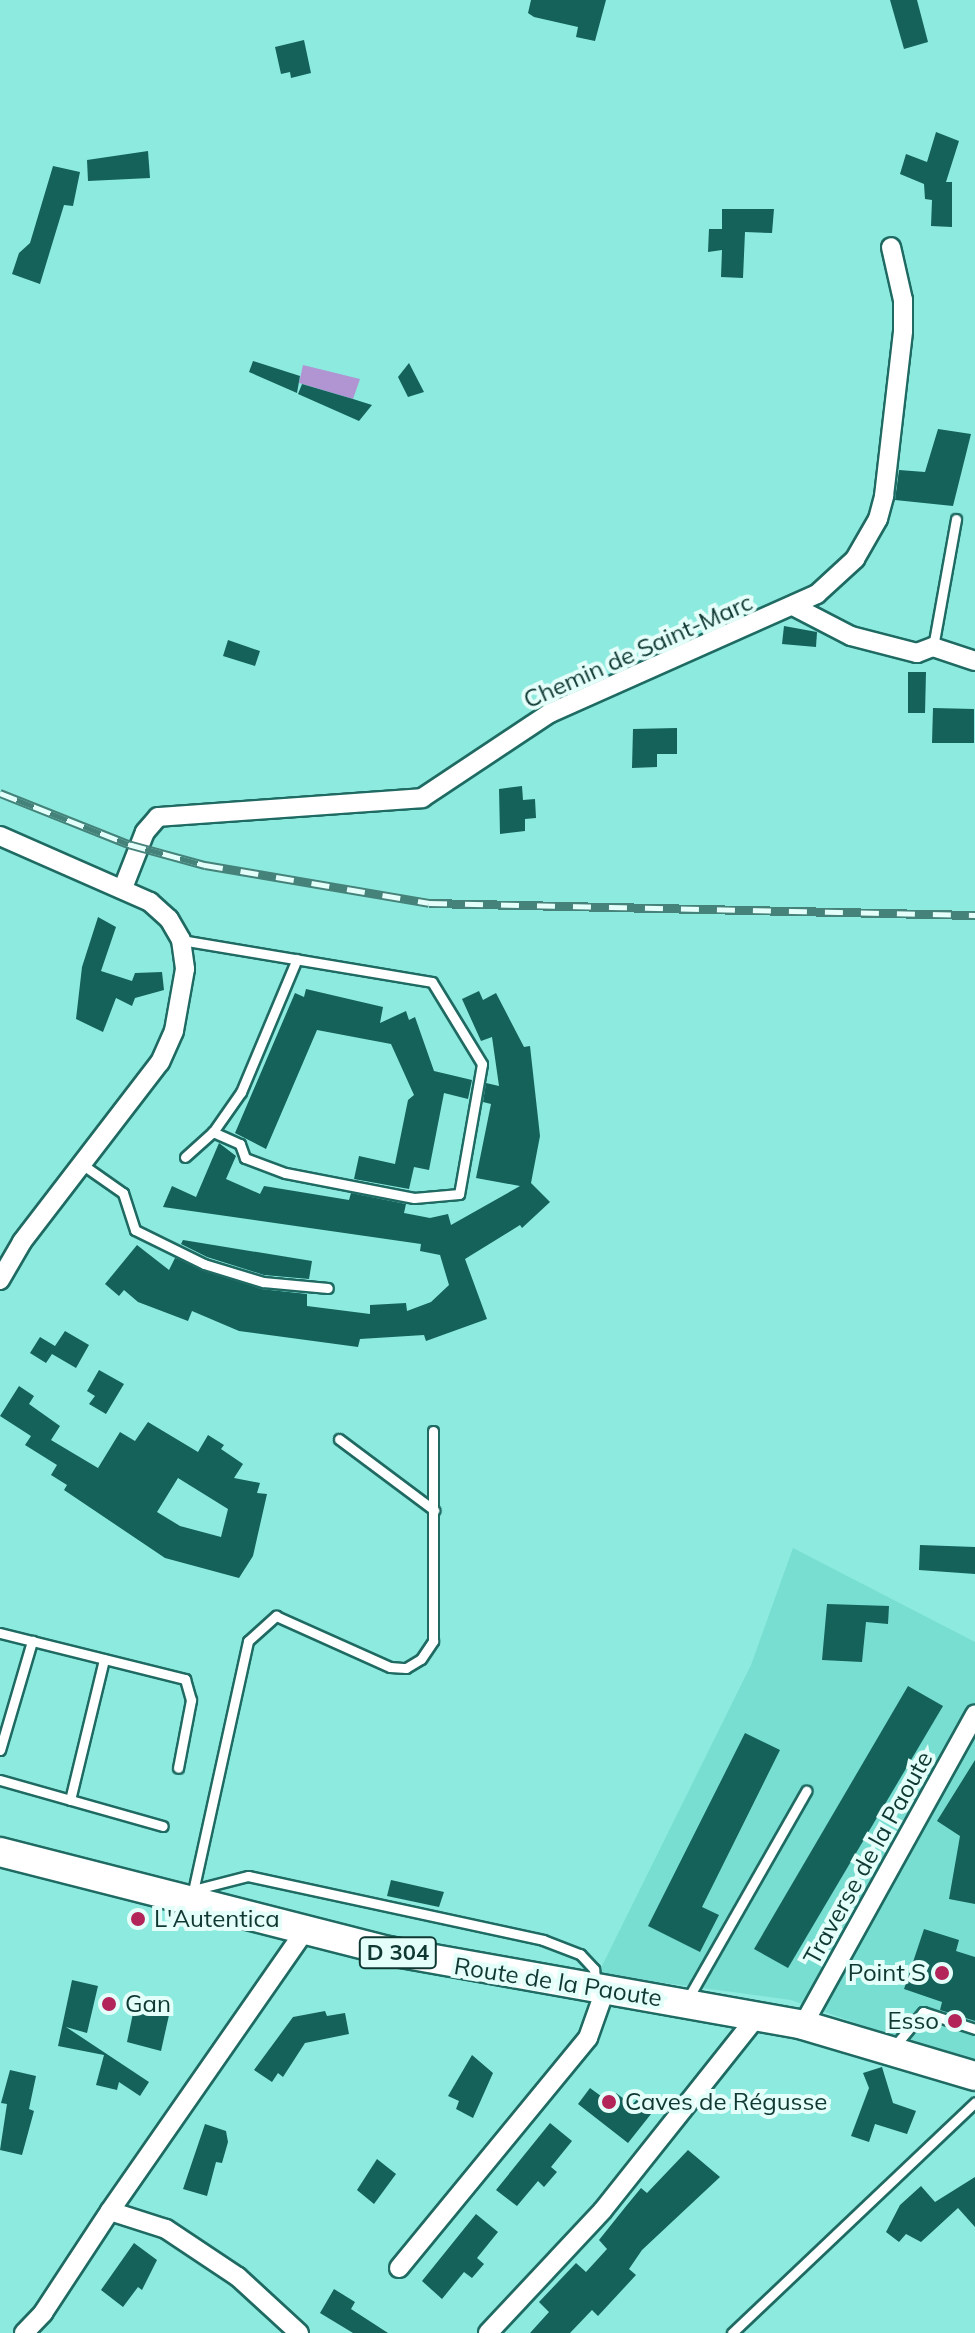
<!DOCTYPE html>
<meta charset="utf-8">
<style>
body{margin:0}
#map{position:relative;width:975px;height:2333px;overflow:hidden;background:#8deade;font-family:Mulish,sans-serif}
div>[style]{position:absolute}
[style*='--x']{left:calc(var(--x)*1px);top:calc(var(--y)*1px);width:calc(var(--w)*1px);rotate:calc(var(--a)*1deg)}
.built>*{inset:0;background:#78ded1}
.water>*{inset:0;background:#b195d3}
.building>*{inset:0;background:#14625a}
.roads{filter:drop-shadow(2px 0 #1f6a62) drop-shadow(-2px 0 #1f6a62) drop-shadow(0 2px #1f6a62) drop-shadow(0 -2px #1f6a62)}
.lane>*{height:9px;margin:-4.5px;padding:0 4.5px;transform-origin:4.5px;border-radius:4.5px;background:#fff}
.street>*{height:18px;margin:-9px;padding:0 9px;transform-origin:9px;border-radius:9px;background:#fff}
.primary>*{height:28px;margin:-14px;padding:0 14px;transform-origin:14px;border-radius:14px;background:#fff}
.rail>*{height:9px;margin-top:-4.5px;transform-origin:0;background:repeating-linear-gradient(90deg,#e4fef9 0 18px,#44827a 0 36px);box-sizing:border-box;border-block:2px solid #44827a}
.dots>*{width:22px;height:22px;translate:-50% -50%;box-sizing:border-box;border:4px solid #e4fef9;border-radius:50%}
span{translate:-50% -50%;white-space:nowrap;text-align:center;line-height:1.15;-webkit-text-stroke:8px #e4fef9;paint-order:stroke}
.shield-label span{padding:2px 6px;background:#e4fef9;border:2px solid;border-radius:6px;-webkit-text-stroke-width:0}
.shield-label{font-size:22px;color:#0f3833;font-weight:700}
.street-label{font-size:24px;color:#0f3833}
.poi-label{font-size:24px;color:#0f3833}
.left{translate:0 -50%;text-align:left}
.right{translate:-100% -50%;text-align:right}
</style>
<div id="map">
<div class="built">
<i style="clip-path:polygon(793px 1548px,975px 1642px,975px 2065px,791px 2000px,598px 1974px,751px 1665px)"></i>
</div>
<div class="water">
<i style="clip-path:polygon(303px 365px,360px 379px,353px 399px,299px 383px)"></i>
</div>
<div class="building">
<i style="clip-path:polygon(531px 0,606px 0,595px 41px,576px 37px,578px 27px,534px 17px,528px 13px)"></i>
<i style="clip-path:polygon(890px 0,917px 0,928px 42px,904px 49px)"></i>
<i style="clip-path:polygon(304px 40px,311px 73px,291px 78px,290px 72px,281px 74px,275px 47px)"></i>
<i style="clip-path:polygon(936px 132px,959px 141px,946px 182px,952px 182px,952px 227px,931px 226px,932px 200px,925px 199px,924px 184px,900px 174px,906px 154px,927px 162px)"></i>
<i style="clip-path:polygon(148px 151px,150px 178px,88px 181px,87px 160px)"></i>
<i style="clip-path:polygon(53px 166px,80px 172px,73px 206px,64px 205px,40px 284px,12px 274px,19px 253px,30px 243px)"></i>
<i style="clip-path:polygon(722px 209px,774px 209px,772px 233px,745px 232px,743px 278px,721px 277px,722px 250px,708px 252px,709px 229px,722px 229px)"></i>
<i style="clip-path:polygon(253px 361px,300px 376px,297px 393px,249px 372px)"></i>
<i style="clip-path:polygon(409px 363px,424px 392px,408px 397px,398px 377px)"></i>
<i style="clip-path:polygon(302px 384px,353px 399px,372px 405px,359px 421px,298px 394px)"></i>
<i style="clip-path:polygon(938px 429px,971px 434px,953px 506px,895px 500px,899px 470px,925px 472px)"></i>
<i style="clip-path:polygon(784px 626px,817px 632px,816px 647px,782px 644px)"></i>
<i style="clip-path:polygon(228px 640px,260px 651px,255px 666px,223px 656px)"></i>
<i style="clip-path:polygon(908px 672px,926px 672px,925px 713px,908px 713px)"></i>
<i style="clip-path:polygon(933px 708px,974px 709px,974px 743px,932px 743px)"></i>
<i style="clip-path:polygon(677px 728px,677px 754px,657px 754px,657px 767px,632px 768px,633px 729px)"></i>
<i style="clip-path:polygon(522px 786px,523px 800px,535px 799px,536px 818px,525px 819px,525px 831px,500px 834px,499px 789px)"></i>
<i style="clip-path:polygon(98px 917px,116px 927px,101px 971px,132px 981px,135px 973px,162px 972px,164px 990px,135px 998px,132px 1006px,116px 998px,103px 1032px,76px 1019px,82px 967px)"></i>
<i style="clip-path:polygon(306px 989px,383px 1007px,380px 1023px,406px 1011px,409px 1020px,415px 1017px,434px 1071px,472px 1080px,468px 1099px,444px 1093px,429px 1170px,414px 1167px,409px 1189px,354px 1179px,359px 1156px,395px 1164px,408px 1100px,414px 1095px,391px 1044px,317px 1030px,266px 1149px,235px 1133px,295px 993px,304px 997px)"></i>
<i style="clip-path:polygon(479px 991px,483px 1000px,496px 993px,524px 1047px,530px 1046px,540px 1136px,531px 1183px,550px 1202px,522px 1228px,520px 1225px,465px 1259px,487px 1319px,426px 1341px,424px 1335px,360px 1339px,358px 1347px,239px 1331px,192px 1311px,188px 1321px,138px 1302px,124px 1290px,119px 1296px,105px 1284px,137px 1245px,169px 1270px,175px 1258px,261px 1289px,307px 1294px,307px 1306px,370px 1314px,370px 1305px,406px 1303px,407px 1311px,431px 1302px,449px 1285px,440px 1255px,420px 1251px,421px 1244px,163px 1207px,172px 1186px,196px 1197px,219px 1143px,236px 1156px,226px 1179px,260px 1194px,264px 1186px,349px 1200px,351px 1193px,406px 1204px,404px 1213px,430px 1218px,448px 1214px,451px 1225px,520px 1186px,476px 1178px,491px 1104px,483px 1102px,486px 1083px,499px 1086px,492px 1037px,481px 1041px,462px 999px)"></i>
<i style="clip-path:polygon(183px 1240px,312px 1261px,309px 1279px,264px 1275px,207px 1257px,181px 1244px)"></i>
<i style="clip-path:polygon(65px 1331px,89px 1345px,76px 1368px,52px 1354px,46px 1363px,30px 1353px,40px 1337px,55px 1346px)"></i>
<i style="clip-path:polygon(99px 1370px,124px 1384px,106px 1414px,89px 1404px,95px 1396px,87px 1391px)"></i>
<i style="clip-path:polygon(evenodd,19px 1386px,34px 1396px,29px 1404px,60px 1426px,51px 1440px,98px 1468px,120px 1432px,135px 1441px,148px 1422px,198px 1452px,208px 1435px,224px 1445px,221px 1449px,243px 1464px,234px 1478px,260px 1483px,257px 1493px,267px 1494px,253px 1556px,239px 1578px,165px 1558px,64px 1490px,67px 1485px,51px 1475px,57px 1465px,25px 1445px,31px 1436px,0 1416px,19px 1386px,178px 1478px,228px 1509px,221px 1537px,180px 1526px,157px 1512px,178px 1478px)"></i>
<i style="clip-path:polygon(920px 1545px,975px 1547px,975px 1574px,919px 1570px)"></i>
<i style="clip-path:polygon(827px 1604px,889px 1606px,888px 1624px,866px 1622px,862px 1662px,822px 1660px)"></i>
<i style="clip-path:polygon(908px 1686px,943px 1706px,788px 1968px,754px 1949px)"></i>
<i style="clip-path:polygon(745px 1733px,780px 1750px,702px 1907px,719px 1915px,700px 1952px,648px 1926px)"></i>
<i style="clip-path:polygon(975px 1760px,975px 1904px,949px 1899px,960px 1836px,937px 1821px)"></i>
<i style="clip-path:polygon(391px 1880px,444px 1892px,439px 1907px,387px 1896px)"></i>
<i style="clip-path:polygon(924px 1929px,959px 1940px,956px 1951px,975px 1957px,975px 2021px,940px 2010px,942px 2002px,904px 1989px)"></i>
<i style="clip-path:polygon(72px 1980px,98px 1986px,87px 2033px,66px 2027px,149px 2082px,140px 2096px,119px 2082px,117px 2090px,96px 2085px,104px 2055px,58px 2046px)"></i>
<i style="clip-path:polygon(136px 1999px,171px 2006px,161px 2051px,127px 2042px)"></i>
<i style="clip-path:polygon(325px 2011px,327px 2016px,345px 2013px,349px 2034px,305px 2043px,283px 2077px,278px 2073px,272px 2082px,254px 2070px,293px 2017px)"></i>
<i style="clip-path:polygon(472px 2055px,493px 2073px,473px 2118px,456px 2109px,459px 2101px,448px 2096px)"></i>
<i style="clip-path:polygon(882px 2067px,893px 2103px,916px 2111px,907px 2134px,875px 2124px,869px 2142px,851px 2136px,869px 2088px,863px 2073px)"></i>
<i style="clip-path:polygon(10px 2070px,36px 2076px,29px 2109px,34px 2111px,22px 2155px,0 2150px,7px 2104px,1px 2103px)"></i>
<i style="clip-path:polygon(590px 2088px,609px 2102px,616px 2093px,632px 2105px,639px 2097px,655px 2109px,628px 2143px,578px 2104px)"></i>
<i style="clip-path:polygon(550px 2123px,572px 2141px,551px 2167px,557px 2172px,544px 2187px,538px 2181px,517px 2206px,496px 2190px)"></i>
<i style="clip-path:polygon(205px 2124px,226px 2131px,228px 2142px,222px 2163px,216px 2162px,207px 2196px,183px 2189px)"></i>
<i style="clip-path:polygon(688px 2150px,720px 2177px,642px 2250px,629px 2269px,636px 2275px,598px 2316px,592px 2310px,570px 2333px,530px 2333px,549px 2312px,539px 2302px,576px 2263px,586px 2272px,607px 2249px,599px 2240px,627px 2205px,641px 2188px,647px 2193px)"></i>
<i style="clip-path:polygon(377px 2159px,396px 2174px,374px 2204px,357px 2190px)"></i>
<i style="clip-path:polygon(975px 2177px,975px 2227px,958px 2208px,921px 2242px,906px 2234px,899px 2242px,886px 2232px,900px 2205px,921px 2186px,935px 2202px)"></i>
<i style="clip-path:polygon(476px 2214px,498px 2232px,477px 2258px,484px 2264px,472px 2278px,464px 2272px,442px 2299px,422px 2281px)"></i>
<i style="clip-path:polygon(134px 2243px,157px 2260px,142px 2290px,138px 2287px,123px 2307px,101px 2290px)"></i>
<i style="clip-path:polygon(334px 2289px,355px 2302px,351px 2309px,388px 2333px,353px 2333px,320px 2313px)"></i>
</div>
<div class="roads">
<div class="lane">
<i style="--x:933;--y:647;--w:130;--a:-79.8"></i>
<i style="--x:181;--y:940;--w:254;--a:9.5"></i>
<i style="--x:432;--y:982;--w:96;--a:58.6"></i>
<i style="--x:482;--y:1064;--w:132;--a:100"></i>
<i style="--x:459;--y:1194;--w:45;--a:174.9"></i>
<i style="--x:414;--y:1198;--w:131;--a:-169"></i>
<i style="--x:285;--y:1173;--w:43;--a:-159.4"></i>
<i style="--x:245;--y:1158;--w:15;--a:-110"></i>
<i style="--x:240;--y:1144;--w:30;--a:-156"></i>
<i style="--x:213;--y:1132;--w:49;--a:-55"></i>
<i style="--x:241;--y:1092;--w:144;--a:-67.2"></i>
<i style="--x:185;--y:1157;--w:38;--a:-42"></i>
<i style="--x:83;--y:1165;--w:49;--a:35"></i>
<i style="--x:123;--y:1193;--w:39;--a:72"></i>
<i style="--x:135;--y:1230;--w:77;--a:26.2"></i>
<i style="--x:204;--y:1264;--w:62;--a:17"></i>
<i style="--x:263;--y:1282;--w:65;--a:5.3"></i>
<i style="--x:339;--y:1439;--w:119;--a:36.8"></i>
<i style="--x:0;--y:1633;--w:191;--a:14"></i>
<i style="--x:185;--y:1679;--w:22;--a:74"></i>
<i style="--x:191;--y:1700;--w:69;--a:100.8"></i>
<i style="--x:0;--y:1750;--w:114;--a:-73.6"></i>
<i style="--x:0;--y:1780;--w:169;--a:15.8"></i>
<i style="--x:70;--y:1800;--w:145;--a:-76.4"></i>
<i style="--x:193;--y:1890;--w:57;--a:-14.3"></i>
<i style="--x:248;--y:1876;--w:302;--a:12.2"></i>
<i style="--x:543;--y:1940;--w:40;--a:21"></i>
<i style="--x:580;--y:1954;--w:21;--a:47"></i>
<i style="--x:594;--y:1969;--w:16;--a:83"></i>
<i style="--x:192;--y:1896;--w:261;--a:-77.6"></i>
<i style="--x:248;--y:1641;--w:38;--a:-42"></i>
<i style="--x:276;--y:1616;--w:125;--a:24.1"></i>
<i style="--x:390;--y:1667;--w:16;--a:4"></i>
<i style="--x:406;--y:1668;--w:17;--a:-31"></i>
<i style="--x:421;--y:1659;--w:22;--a:-56"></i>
<i style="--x:433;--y:1641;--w:210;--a:-90"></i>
<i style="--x:687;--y:2000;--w:241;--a:-60.3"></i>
<i style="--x:893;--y:2048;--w:47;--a:-50.2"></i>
<i style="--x:923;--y:2012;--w:55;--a:18.1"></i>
<i style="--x:732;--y:2333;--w:335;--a:-43.5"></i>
</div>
<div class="street">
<i style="--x:795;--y:607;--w:63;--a:27.4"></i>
<i style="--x:851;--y:636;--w:68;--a:14.4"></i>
<i style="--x:917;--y:653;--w:17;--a:-21"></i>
<i style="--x:933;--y:647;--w:44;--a:18.4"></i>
<i style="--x:0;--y:836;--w:164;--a:23.7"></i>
<i style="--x:150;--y:902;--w:25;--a:42"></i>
<i style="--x:169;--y:919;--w:24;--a:60"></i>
<i style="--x:181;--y:940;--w:29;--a:82"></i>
<i style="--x:185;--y:969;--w:63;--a:100.1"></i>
<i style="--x:174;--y:1031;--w:34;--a:114"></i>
<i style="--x:160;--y:1062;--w:227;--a:127.5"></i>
<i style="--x:22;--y:1242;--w:44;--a:120.1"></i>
<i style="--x:123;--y:888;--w:60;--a:-68.6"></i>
<i style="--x:145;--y:832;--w:20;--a:-49"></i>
<i style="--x:158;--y:817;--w:265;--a:-4.1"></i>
<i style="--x:422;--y:798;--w:154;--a:-33.6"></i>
<i style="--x:550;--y:713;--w:292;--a:-24"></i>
<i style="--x:817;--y:594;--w:52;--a:-42.6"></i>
<i style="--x:855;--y:559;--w:46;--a:-60.1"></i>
<i style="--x:878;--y:519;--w:24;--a:-75"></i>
<i style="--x:884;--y:496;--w:166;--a:-83.4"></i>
<i style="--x:903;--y:331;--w:31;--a:-90"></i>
<i style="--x:903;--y:300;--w:54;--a:-102.8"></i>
<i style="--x:803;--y:2025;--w:355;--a:-61"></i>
<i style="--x:399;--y:2268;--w:298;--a:-50.6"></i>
<i style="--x:588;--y:2038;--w:51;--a:-70.5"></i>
<i style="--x:24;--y:2333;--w:28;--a:-46"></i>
<i style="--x:43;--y:2313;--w:122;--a:-56.7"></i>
<i style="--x:299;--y:2333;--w:83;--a:-137.4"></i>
<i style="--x:238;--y:2277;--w:87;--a:-146.3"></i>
<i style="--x:166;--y:2229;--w:59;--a:-162.2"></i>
<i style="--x:110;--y:2211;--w:340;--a:-55.2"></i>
<i style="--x:488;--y:2333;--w:168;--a:-46.9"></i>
<i style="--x:603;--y:2210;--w:249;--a:-51.5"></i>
</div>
<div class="primary">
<i style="--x:0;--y:1852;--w:401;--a:14.3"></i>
<i style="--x:389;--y:1951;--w:421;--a:10.1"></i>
<i style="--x:803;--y:2025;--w:179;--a:16.5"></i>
</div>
</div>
<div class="rail">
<i style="--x:0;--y:793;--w:138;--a:21.7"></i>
<i style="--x:128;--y:844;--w:80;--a:15.3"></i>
<i style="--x:205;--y:865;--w:227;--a:9.6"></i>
<i style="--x:429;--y:903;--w:546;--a:1.26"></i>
</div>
<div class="dots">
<i style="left:138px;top:1919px;background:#b32458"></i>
<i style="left:942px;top:1973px;background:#b32458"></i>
<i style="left:109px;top:2004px;background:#b32458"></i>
<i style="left:955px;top:2021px;background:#b32458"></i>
<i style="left:609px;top:2102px;background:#b32458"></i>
</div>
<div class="shield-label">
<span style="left:398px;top:1953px">D 304</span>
</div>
<div class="street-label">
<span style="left:638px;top:651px;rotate:-24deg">Chemin de Saint-Marc</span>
<span style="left:868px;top:1858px;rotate:-61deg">Traverse de la Paoute</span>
<span style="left:558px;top:1982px;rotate:9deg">Route de la Paoute</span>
</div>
<div class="poi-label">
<span class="left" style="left:154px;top:1919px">L'Autentica</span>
<span class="right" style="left:926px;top:1973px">Point S</span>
<span class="left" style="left:125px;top:2004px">Gan</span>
<span class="right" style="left:939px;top:2021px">Esso</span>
<span class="left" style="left:625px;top:2102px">Caves de Régusse</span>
</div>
</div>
